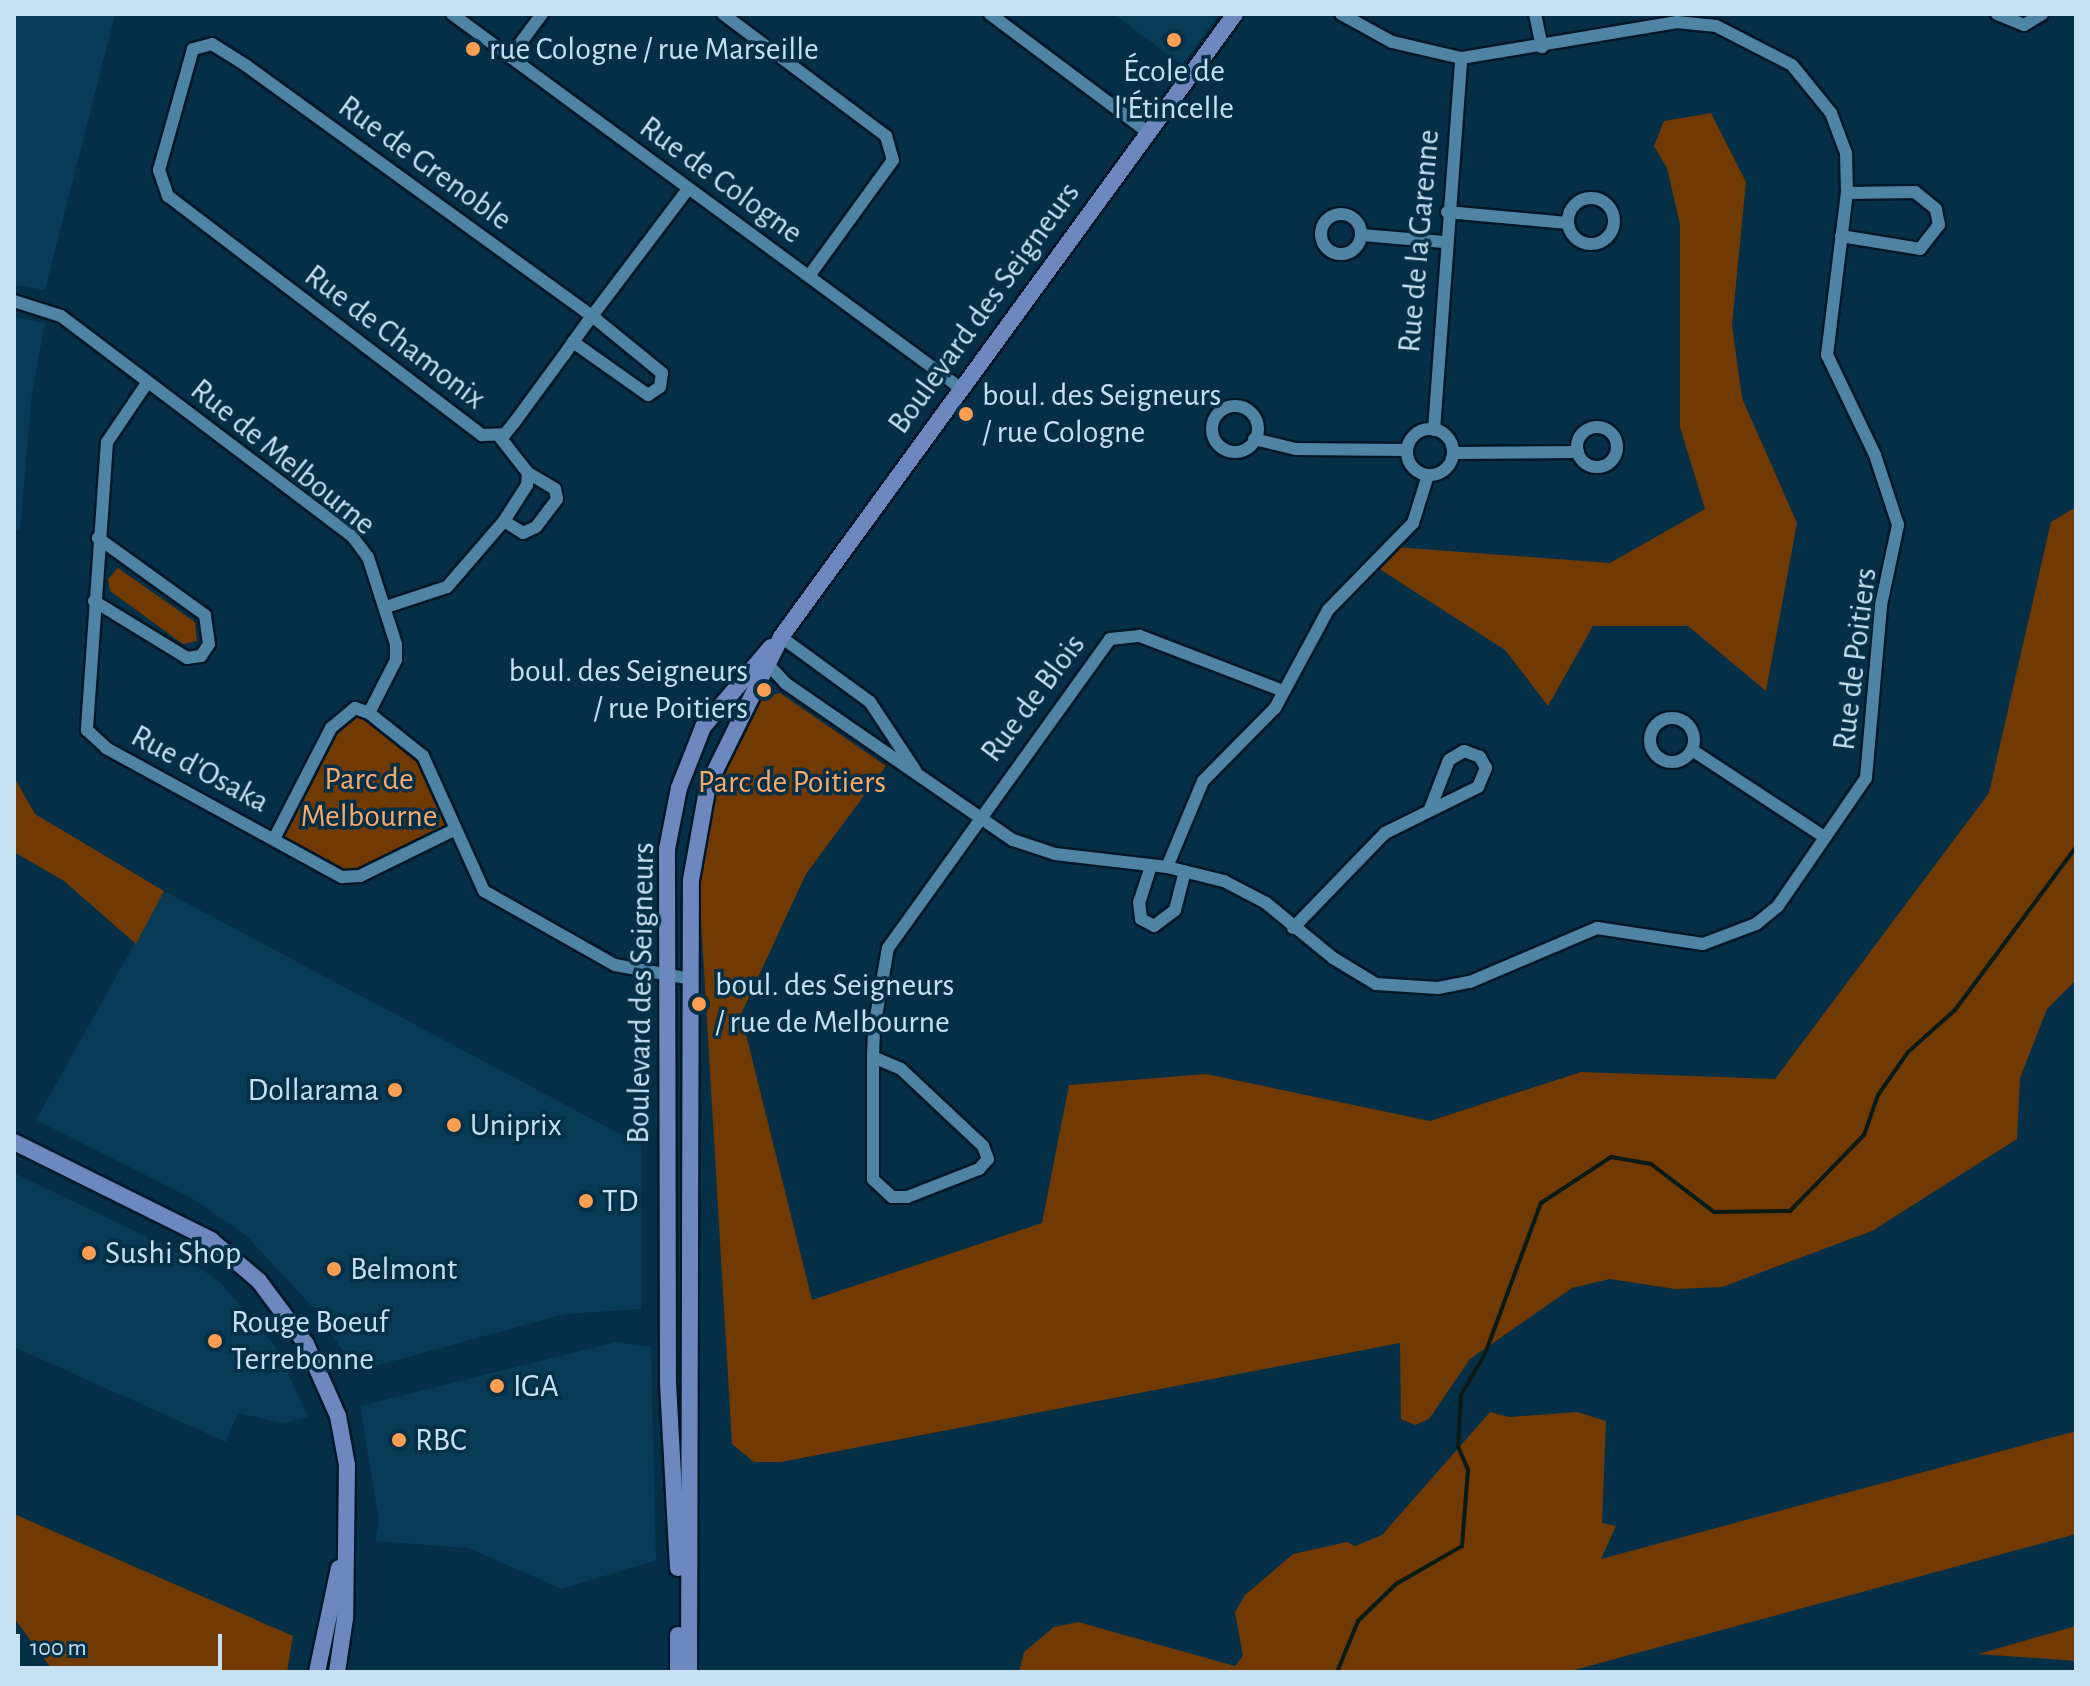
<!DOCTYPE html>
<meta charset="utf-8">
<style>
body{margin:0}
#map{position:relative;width:2090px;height:1686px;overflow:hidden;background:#042f46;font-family:"Alegreya Sans",sans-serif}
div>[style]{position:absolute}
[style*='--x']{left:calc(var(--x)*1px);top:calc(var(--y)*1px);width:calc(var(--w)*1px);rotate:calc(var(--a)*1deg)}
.built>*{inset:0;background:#083c56}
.green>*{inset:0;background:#713a02}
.stream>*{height:4px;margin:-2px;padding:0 2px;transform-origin:2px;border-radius:2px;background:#0a1b17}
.roads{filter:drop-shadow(2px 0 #001626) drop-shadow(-2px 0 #001626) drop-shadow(0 2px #001626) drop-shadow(0 -2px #001626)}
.street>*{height:12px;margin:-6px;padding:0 6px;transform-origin:6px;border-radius:6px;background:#4f84a5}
.street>.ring{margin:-6px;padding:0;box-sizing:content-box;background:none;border:12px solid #4f84a5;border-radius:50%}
.secondary>*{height:16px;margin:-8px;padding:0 8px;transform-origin:8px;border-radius:8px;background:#6d87bf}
.dots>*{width:22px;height:22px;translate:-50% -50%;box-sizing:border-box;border:4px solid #042f46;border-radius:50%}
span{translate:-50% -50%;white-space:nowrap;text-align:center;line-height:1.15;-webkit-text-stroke:7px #042f46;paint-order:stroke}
.poi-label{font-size:32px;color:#c6e1f3}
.left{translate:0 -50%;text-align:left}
.right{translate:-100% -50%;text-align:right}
.street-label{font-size:32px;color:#c6e1f3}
.park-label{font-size:32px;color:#faa96b}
.frame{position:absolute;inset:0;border:16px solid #c6e1f3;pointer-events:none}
.scale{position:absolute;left:16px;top:1634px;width:206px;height:36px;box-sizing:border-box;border:4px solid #c6e1f3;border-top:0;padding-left:10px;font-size:24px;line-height:28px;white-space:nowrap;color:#c6e1f3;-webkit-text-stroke:6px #042f46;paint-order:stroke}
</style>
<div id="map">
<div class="built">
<i style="clip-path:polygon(14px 14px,115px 14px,45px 290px,14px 285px)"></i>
<i style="clip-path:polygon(1114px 14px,1219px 14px,1182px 65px)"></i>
<i style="clip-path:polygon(14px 317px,45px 323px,32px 393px,20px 531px,14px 527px)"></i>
<i style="clip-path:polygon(164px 891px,641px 1145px,641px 1309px,565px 1314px,357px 1371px,314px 1309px,246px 1235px,193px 1199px,36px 1120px)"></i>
<i style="clip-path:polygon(14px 1173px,170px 1248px,220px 1282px,275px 1346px,308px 1417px,283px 1423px,238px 1413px,226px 1442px,14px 1347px)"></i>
<i style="clip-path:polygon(616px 1342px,651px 1347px,656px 1560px,562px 1589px,468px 1548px,375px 1541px,379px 1521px,360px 1406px)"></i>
</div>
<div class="green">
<i style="clip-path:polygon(1711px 113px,1746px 182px,1732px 325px,1742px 398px,1797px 523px,1766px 691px,1688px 626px,1593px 626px,1548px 706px,1505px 650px,1375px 566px,1395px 547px,1610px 563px,1705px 509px,1680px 427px,1680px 224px,1667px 168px,1654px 146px,1664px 121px)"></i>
<i style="clip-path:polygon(2076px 507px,2076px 980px,2047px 1009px,2020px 1078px,2017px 1139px,1872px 1231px,1722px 1287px,1675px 1289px,1610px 1279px,1572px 1288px,1470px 1359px,1429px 1419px,1415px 1425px,1401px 1419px,1400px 1343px,781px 1462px,754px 1462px,732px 1444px,698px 869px,720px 780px,762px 697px,780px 693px,886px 766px,806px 874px,741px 1014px,812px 1300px,1042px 1223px,1069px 1085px,1206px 1074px,1430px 1121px,1581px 1072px,1775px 1079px,1989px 793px,2051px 522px)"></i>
<i style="clip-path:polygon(118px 568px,195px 622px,197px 641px,183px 644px,110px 591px,108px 579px)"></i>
<i style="clip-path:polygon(355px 708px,423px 756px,452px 831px,342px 877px,274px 839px,331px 728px)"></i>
<i style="clip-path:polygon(14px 777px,35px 814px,164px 891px,136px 944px,64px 881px,14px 852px)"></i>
<i style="clip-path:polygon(1490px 1412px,1509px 1417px,1577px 1412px,1606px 1421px,1602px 1523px,1616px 1526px,1601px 1559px,2076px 1431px,2076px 1534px,1567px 1672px,1019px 1672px,1024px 1652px,1054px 1627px,1078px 1622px,1235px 1666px,1243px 1656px,1235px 1612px,1245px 1595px,1293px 1554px,1347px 1542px,1355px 1546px,1382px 1535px)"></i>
<i style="clip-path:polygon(14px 1514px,293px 1636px,287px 1672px,54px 1672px,14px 1618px)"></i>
<i style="clip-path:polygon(2076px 1626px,2076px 1661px,1978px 1654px)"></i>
</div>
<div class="stream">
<i style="--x:1337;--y:1672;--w:55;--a:-67.6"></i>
<i style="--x:1358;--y:1621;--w:53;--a:-44.2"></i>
<i style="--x:1396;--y:1584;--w:76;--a:-29.9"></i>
<i style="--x:1462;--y:1546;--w:76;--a:-85.5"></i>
<i style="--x:1468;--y:1470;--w:25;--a:-113"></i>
<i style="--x:1458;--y:1447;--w:52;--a:-86.7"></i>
<i style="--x:1461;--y:1395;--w:48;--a:-59.7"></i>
<i style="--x:1485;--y:1354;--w:161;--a:-69.7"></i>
<i style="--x:1541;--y:1203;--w:84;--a:-33.3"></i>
<i style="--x:1611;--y:1157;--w:41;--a:9.9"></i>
<i style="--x:1651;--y:1164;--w:79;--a:37.3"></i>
<i style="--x:1714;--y:1212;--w:76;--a:-0.8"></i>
<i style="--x:1790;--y:1211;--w:106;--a:-45.8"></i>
<i style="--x:1864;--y:1135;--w:42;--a:-70.7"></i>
<i style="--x:1878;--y:1095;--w:52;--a:-55.1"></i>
<i style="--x:1908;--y:1052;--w:63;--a:-41.8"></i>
<i style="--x:1955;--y:1010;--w:203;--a:-53.4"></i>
</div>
<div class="roads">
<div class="street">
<i style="--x:452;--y:14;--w:629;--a:36.34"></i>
<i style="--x:723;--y:14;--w:204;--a:36.8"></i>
<i style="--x:886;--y:136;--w:25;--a:74"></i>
<i style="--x:893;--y:160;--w:143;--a:125.9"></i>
<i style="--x:990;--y:14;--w:197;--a:36.8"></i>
<i style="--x:1535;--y:14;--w:34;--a:78"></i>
<i style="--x:1997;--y:14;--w:29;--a:22"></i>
<i style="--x:2024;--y:25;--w:21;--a:-31"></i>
<i style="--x:510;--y:57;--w:54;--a:-53.3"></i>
<i class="ring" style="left:1568px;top:198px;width:34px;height:34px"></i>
<i style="--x:1447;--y:212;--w:121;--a:5.2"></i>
<i class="ring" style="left:1321px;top:214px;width:28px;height:28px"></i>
<i style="--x:1362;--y:235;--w:82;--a:4.9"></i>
<i style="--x:1841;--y:236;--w:80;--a:9.3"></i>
<i style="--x:1920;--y:249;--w:31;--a:-52"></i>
<i style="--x:1939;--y:225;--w:16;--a:-101"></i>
<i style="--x:1936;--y:209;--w:27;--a:-141"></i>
<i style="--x:1915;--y:192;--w:68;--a:179.2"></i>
<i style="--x:14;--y:301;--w:49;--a:17.7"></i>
<i style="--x:61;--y:316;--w:365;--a:37.1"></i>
<i style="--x:352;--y:536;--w:26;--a:53"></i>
<i style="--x:368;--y:557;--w:91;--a:72.2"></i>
<i style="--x:396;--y:644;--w:16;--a:90"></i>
<i style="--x:396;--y:660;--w:59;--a:117"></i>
<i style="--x:369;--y:713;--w:69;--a:38.5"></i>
<i style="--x:423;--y:756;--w:148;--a:65.7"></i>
<i style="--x:484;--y:891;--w:150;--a:29.5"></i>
<i style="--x:615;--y:965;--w:77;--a:10.4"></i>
<i style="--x:573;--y:342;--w:92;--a:35.2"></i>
<i style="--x:648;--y:395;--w:14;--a:-34"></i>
<i style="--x:660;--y:387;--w:14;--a:-82"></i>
<i style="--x:662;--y:373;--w:90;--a:-140.8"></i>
<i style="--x:592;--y:316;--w:426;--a:-144.1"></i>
<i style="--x:247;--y:66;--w:41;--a:-147.8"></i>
<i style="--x:212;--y:44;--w:20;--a:165"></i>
<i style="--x:193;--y:49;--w:126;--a:105.7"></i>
<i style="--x:159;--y:170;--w:28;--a:71"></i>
<i style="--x:168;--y:196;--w:395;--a:37.3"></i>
<i style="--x:482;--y:435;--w:23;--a:-2"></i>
<i style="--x:505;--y:434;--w:14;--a:-51"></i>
<i style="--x:514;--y:423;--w:84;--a:-53.7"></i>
<i style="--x:564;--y:355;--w:16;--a:-55"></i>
<i style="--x:573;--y:342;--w:32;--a:-54"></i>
<i style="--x:592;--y:316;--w:159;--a:-52.9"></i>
<i style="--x:147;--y:383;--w:71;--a:124.1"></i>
<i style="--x:107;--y:442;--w:289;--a:94"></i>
<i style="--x:87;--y:730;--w:26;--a:43"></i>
<i style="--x:106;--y:748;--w:269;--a:28.7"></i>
<i style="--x:342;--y:877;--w:18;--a:-3"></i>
<i style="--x:360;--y:876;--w:102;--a:-26.1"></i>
<i class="ring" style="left:1212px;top:406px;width:34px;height:34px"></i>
<i class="ring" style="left:1577px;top:427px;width:28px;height:28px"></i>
<i class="ring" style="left:1407px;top:429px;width:34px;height:34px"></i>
<i style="--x:1434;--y:430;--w:373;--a:-85.8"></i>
<i style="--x:1254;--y:439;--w:43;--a:13.4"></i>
<i style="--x:1296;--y:449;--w:111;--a:0.5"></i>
<i style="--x:1453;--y:453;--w:125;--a:-0.5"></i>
<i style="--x:504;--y:521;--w:22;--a:32"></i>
<i style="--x:523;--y:533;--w:14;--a:-25"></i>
<i style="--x:536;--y:527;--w:35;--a:-53"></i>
<i style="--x:557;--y:499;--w:10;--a:-101"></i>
<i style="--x:555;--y:489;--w:31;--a:-149"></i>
<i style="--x:94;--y:601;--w:109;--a:31.5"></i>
<i style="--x:187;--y:658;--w:14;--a:-8"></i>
<i style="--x:201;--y:656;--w:14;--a:-56"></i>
<i style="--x:209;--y:644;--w:29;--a:-98"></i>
<i style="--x:205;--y:615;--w:132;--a:-144.3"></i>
<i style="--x:386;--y:607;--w:64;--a:-18.2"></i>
<i style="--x:447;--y:587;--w:87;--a:-49.2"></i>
<i style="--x:504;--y:521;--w:43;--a:-57.4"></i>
<i style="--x:527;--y:485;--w:12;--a:-85"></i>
<i style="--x:528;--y:473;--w:47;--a:-128.1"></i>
<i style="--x:781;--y:637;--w:110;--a:36.1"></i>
<i style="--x:870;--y:702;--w:82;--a:56.5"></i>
<i style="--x:763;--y:659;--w:33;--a:47"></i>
<i style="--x:785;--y:683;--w:277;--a:34.6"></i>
<i style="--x:1013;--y:840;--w:44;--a:18.4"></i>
<i style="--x:1055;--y:854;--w:113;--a:6.6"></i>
<i style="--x:1167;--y:867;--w:59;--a:13.8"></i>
<i style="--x:1224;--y:881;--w:47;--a:27.6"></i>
<i style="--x:1266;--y:903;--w:87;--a:39.4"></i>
<i style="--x:1333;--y:958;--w:50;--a:31.2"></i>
<i style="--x:1376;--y:984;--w:62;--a:3.7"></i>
<i style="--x:1438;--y:988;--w:33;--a:-11"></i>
<i style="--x:1470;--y:982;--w:138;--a:-23"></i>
<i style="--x:1597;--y:928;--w:107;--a:8.6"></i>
<i style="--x:1703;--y:944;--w:57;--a:-20.7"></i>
<i style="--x:1756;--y:924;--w:28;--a:-39"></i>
<i style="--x:1778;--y:906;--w:155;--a:-55.5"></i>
<i style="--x:1866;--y:778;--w:174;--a:-85"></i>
<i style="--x:1881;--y:605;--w:82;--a:-78"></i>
<i style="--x:1898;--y:525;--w:74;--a:-108.2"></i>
<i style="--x:1875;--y:455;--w:111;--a:-115.6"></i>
<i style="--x:1827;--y:355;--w:163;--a:-83"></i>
<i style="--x:1847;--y:193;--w:40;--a:-91.4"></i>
<i style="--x:1846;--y:153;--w:43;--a:-110.6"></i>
<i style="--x:1831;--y:113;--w:62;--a:-129.1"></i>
<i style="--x:1792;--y:65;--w:85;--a:-152.8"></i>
<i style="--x:1716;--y:26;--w:39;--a:-174"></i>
<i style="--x:1677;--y:22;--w:219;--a:170.5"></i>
<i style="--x:1461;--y:58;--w:71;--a:-166.9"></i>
<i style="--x:1392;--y:42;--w:58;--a:-151.2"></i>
<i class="ring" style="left:1650px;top:718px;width:32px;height:32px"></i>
<i style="--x:1692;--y:750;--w:157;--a:33.3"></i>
<i style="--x:274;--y:839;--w:125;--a:-62.8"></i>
<i style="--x:331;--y:728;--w:31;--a:-40"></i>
<i style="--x:355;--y:708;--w:15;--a:20"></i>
<i style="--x:1151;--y:866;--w:38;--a:108"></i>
<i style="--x:1139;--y:902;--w:17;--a:83"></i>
<i style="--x:1141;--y:919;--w:15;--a:28"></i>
<i style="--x:1154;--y:926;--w:26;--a:-37"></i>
<i style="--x:1175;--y:910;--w:40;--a:-75.6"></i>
<i style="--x:1167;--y:867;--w:93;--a:-67.3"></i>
<i style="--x:1203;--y:781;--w:103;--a:-45.4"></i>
<i style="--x:1275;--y:708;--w:111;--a:-61.6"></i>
<i style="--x:1328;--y:610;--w:122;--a:-45.7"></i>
<i style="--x:1413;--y:523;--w:50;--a:-72.6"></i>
<i style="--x:1293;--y:928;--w:132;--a:-45.9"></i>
<i style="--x:1385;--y:833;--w:104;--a:-26.3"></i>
<i style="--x:1478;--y:787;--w:21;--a:-67"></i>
<i style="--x:1486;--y:768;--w:13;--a:-119"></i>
<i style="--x:1480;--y:757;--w:17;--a:-159"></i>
<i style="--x:1464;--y:751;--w:17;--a:149"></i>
<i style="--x:1449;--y:760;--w:53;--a:111.2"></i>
<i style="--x:873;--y:1057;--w:30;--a:23"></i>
<i style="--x:901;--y:1069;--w:112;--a:43.2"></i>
<i style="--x:983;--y:1146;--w:14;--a:69"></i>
<i style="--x:988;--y:1159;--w:13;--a:132"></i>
<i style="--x:979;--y:1169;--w:77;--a:158.7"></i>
<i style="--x:907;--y:1197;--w:15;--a:180"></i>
<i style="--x:892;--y:1197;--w:26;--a:-137"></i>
<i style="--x:873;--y:1179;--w:122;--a:-90"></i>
<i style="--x:873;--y:1057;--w:29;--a:-88"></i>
<i style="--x:874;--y:1028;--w:81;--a:-80.1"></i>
<i style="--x:888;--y:948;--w:380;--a:-54.3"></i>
<i style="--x:1110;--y:639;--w:30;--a:-6"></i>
<i style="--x:1140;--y:636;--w:151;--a:21"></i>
</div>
<div class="secondary">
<i style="--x:14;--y:1142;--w:220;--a:26.4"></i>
<i style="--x:211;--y:1240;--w:63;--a:40.5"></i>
<i style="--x:259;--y:1281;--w:79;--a:53.3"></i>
<i style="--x:306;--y:1344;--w:79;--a:66"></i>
<i style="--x:338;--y:1416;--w:50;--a:79.6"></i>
<i style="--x:347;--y:1465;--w:153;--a:90.7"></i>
<i style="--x:345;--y:1618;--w:55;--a:98.4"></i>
<i style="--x:678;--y:1568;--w:187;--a:-93.1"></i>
<i style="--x:668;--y:1381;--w:532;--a:-90.11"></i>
<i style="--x:667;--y:849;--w:62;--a:-78.9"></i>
<i style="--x:679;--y:788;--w:66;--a:-68.5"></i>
<i style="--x:703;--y:727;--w:105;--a:-49.6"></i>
<i style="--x:317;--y:1672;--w:106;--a:-78.1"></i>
<i style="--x:678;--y:1672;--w:37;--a:-90"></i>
<i style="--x:689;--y:1672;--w:792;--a:-89.86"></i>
<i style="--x:691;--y:880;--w:97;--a:-79.9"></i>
<i style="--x:708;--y:785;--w:165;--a:-63.7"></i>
<i style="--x:781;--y:637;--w:771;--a:-53.92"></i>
</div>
</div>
<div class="dots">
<i style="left:1174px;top:40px;background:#fb9e52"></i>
<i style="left:473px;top:49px;background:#fb9e52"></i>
<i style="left:966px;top:414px;background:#fb9e52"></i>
<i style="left:764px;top:690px;background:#fb9e52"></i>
<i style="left:699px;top:1004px;background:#fb9e52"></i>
<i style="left:395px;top:1090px;background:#fb9e52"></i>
<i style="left:454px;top:1125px;background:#fb9e52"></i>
<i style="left:586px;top:1201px;background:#fb9e52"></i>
<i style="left:89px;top:1253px;background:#fb9e52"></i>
<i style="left:334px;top:1269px;background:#fb9e52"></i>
<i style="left:215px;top:1341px;background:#fb9e52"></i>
<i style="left:497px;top:1386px;background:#fb9e52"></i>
<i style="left:399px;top:1440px;background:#fb9e52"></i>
</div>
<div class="poi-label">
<span class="left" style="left:489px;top:49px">rue Cologne / rue Marseille</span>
<span style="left:1174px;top:90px">École de<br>l'Étincelle</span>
<span class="left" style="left:982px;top:414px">boul. des Seigneurs<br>/ rue Cologne</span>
<span class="right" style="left:748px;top:690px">boul. des Seigneurs<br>/ rue Poitiers</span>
<span class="left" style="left:715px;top:1004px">boul. des Seigneurs<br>/ rue de Melbourne</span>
<span class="right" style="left:379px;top:1090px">Dollarama</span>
<span class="left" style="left:470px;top:1125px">Uniprix</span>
<span class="left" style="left:602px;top:1201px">TD</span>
<span class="left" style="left:105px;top:1253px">Sushi Shop</span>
<span class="left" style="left:350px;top:1269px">Belmont</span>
<span class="left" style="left:231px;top:1341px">Rouge Boeuf<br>Terrebonne</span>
<span class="left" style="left:513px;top:1386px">IGA</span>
<span class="left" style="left:415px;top:1440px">RBC</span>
</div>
<div class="street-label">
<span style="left:425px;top:163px;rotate:36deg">Rue de Grenoble</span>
<span style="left:721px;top:180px;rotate:36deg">Rue de Cologne</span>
<span style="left:1419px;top:241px;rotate:-85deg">Rue de la Garenne</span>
<span style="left:984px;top:308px;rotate:-54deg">Boulevard des Seigneurs</span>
<span style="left:395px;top:337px;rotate:37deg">Rue de Chamonix</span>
<span style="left:283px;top:457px;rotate:39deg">Rue de Melbourne</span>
<span style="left:1855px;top:659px;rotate:-83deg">Rue de Poitiers</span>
<span style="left:1033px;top:698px;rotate:-53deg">Rue de Blois</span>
<span style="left:200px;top:769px;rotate:28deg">Rue d'Osaka</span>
<span style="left:641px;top:993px;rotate:-89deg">Boulevard des Seigneurs</span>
</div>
<div class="park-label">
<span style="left:369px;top:798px">Parc de<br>Melbourne</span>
<span style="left:792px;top:782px">Parc de Poitiers</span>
</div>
<div class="frame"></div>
<div class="scale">100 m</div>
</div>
